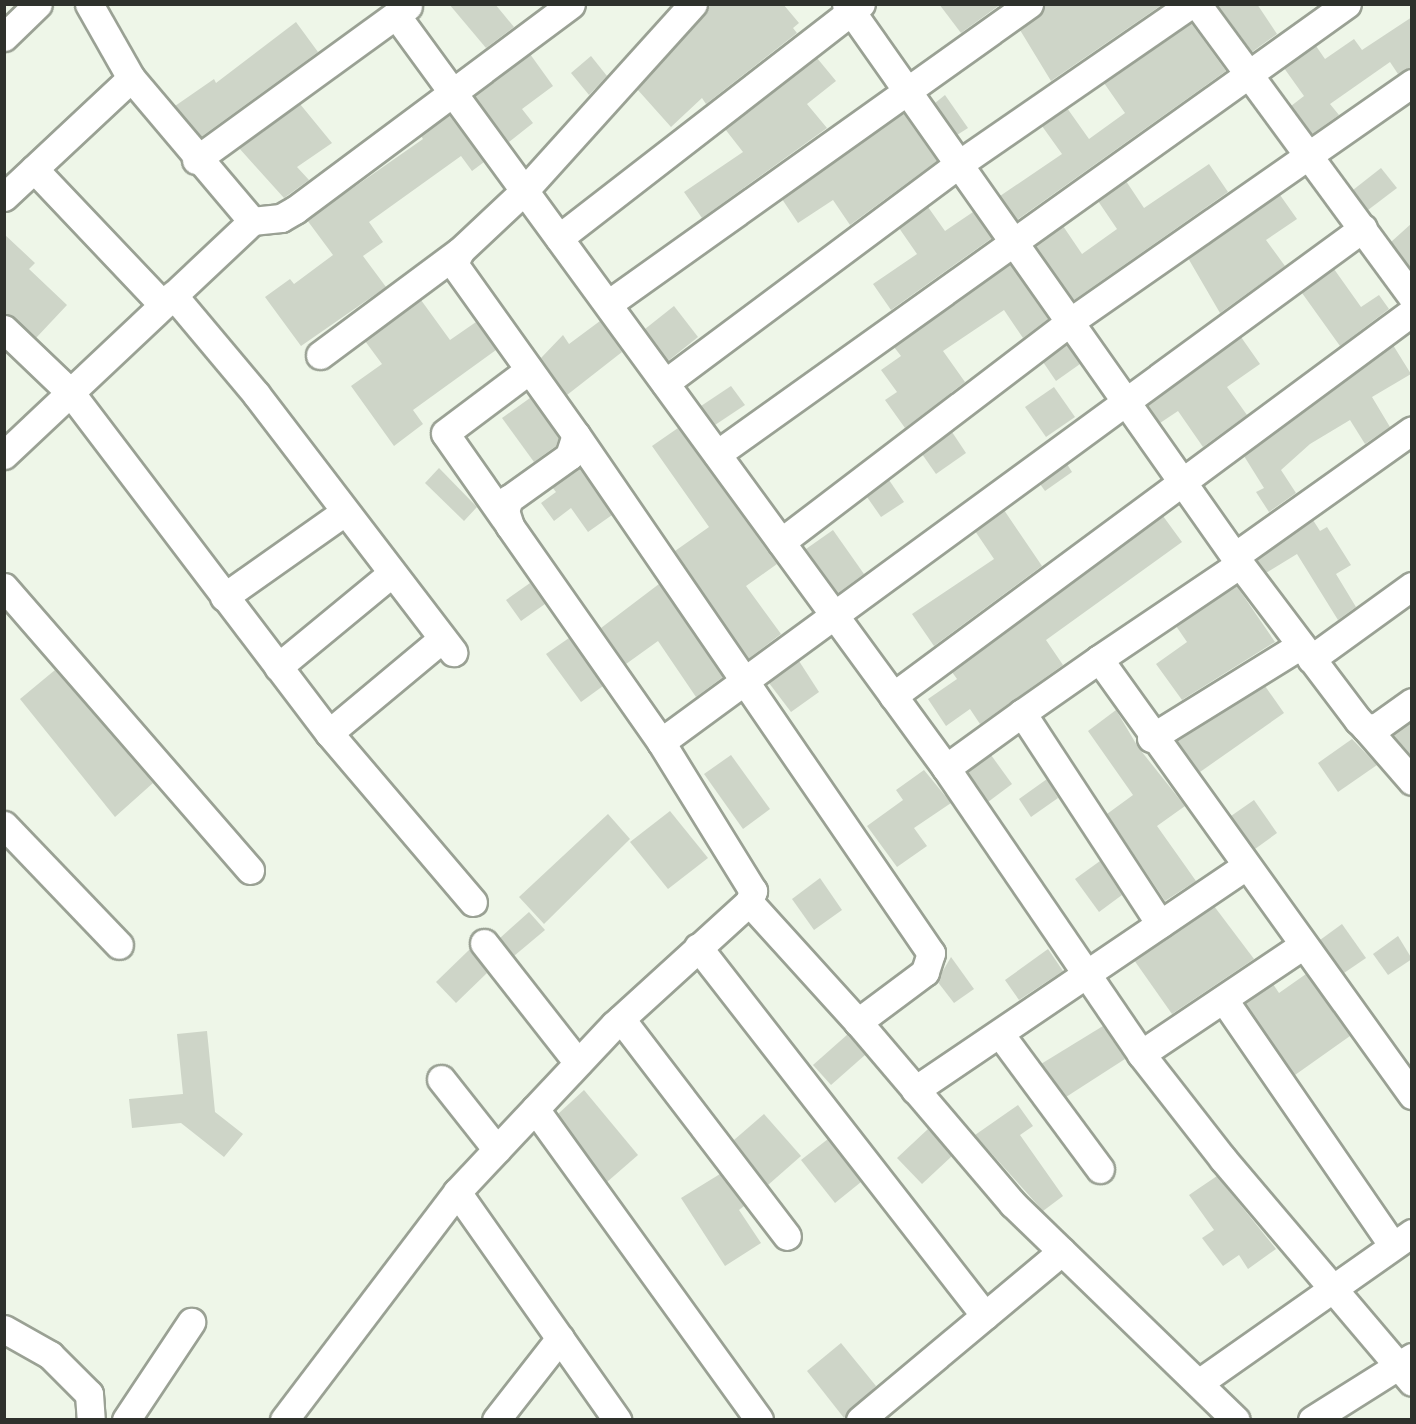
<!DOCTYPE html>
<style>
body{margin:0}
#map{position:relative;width:1416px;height:1424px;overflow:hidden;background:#eef6e8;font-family:"PT Sans",sans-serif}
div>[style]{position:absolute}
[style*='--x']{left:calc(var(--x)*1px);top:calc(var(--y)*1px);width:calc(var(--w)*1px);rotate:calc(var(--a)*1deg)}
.building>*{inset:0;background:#ced5c8}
.roads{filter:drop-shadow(2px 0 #9aa194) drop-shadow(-2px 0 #9aa194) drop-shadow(0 2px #9aa194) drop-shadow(0 -2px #9aa194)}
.minor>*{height:27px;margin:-13.5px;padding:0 13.5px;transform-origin:13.5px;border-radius:13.5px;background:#fff}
span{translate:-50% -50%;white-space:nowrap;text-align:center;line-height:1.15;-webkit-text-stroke:6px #fff;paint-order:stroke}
.frame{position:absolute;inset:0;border:6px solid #2e312c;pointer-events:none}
</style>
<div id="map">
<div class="building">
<i style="clip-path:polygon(449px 4px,495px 4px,514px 27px,486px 48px)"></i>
<i style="clip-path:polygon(712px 4px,783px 4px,799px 23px,793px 28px,797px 33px,706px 104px,702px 98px,671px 127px,637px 89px)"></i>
<i style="clip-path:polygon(939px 4px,1001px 4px,961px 33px)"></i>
<i style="clip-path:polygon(1044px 4px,1163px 4px,1051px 81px,1020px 30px,1039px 16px)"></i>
<i style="clip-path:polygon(1217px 4px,1257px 4px,1277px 34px,1252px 52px)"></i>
<i style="clip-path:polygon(1412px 17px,1412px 67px,1398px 74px,1390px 62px,1330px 104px,1339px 115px,1312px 134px,1291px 106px,1304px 96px,1284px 68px,1316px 46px,1325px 59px,1354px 39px,1362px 50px)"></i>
<i style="clip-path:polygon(296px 22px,318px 52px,201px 137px,175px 106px,214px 79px,216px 83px)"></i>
<i style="clip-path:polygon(1191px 23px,1226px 71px,1017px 220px,1000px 196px,1062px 154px,1042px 126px,1067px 108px,1089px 139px,1125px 113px,1104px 83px)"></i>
<i style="clip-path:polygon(530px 54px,553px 86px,522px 109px,533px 123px,509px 142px,474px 96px)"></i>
<i style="clip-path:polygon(591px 56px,607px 76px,589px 95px,571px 73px)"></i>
<i style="clip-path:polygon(817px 58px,836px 81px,807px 104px,827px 128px,702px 218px,684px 192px,743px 152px,725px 129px)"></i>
<i style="clip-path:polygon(945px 95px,968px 128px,957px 135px,935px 103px)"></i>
<i style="clip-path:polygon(300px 104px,332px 143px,297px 167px,309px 180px,284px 198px,239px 148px)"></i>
<i style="clip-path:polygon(903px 113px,937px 161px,850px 225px,833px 200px,798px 223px,782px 199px)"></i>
<i style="clip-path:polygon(449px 115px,484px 162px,472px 171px,461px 156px,369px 222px,383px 242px,363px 256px,386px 287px,301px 346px,265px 297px,290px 279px,294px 284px,333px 255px,307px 220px,423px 139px,421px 136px)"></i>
<i style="clip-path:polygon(1209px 164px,1228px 192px,1074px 300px,1035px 246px,1063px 226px,1082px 254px,1117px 229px,1098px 201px,1126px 181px,1144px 208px)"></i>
<i style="clip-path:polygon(1381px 168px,1397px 188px,1368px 210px,1353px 190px)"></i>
<i style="clip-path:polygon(1280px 195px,1297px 219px,1266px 240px,1285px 266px,1220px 313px,1188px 258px)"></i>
<i style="clip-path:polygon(928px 207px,945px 231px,973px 212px,992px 238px,891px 310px,873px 284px,917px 254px,899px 228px)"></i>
<i style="clip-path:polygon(1412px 223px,1412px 270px,1391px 242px)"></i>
<i style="clip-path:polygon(4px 234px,35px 263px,29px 269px,67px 305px,36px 338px,4px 314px)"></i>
<i style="clip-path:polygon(1010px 264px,1048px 319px,1023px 338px,1004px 310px,943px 351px,965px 382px,905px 428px,885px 400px,897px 392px,881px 370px,901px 356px,894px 347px)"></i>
<i style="clip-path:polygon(1334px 269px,1361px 307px,1379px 295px,1389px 309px,1340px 346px,1302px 293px)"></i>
<i style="clip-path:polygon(421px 300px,450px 340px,476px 322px,496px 350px,413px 410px,423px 424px,394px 446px,351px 386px,382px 364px,365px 341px)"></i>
<i style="clip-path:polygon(674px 306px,698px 337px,668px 361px,645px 329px)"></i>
<i style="clip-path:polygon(600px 321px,622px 352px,567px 395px,541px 358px,563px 335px,569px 344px)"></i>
<i style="clip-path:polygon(1241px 337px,1260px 364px,1227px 387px,1247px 415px,1203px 447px,1178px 411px,1160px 423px,1148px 405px)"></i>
<i style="clip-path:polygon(1066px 344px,1080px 364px,1056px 381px,1043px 362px)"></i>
<i style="clip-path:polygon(1393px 345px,1411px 374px,1372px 397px,1390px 427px,1365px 444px,1350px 420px,1310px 444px,1281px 470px,1296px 493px,1269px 512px,1256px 492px,1264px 488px,1244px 456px)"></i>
<i style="clip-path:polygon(731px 386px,745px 405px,715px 425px,701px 406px)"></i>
<i style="clip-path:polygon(1054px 387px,1075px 417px,1046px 437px,1025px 407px)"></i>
<i style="clip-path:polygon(530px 398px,559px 438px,556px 446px,534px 462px,502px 418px)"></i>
<i style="clip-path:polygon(678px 428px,777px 564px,746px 586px,781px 634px,748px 659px,675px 551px,709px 527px,652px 446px)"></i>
<i style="clip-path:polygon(952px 432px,966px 453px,936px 474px,922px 454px)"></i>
<i style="clip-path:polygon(1067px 464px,1072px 472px,1045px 491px,1040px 484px)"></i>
<i style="clip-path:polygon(439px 468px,477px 507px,464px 521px,425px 483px)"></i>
<i style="clip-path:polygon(579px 468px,612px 515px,588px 532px,571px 508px,554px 521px,541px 503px,556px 492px,552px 487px)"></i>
<i style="clip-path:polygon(889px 480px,904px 502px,881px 517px,867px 497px)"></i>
<i style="clip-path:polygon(1004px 510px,1042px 566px,934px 646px,912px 614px,994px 559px,975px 531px)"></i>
<i style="clip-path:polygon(1163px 516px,1182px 542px,1046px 640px,1063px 665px,980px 724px,970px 709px,946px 726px,928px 699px,957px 679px,952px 672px)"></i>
<i style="clip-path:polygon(1313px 520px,1320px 531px,1327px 527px,1351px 565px,1336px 574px,1356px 607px,1338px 620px,1297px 554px,1266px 573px,1257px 560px)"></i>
<i style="clip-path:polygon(833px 530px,864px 574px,838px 593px,806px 549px)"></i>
<i style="clip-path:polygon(530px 583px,545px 604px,521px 621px,506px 600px)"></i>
<i style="clip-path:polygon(659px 584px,723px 677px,696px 697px,658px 641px,626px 664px,601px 628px)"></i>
<i style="clip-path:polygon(1236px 585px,1275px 642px,1182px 700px,1156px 664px,1187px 642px,1176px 626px)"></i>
<i style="clip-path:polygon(569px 638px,603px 686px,581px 702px,546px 654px)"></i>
<i style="clip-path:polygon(799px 661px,819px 692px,791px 712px,769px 683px)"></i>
<i style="clip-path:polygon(55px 670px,153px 783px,115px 817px,20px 699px)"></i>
<i style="clip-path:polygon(1265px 686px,1284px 713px,1200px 772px,1177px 740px)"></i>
<i style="clip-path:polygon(1116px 710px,1138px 747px,1185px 806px,1157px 826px,1196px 881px,1165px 901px,1107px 814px,1133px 795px,1088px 731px)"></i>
<i style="clip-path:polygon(1412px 722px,1412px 756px,1393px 735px)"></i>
<i style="clip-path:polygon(1352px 739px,1377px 765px,1338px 792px,1318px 763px)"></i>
<i style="clip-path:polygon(731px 755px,770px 809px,743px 829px,704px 774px)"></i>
<i style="clip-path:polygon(991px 755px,1012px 784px,988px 802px,968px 772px)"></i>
<i style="clip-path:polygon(924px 770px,951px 803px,914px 828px,927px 846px,897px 867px,867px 826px,903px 800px,896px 790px)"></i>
<i style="clip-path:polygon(1047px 779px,1058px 798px,1031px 817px,1019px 799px)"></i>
<i style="clip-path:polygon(1254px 800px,1277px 833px,1255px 849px,1231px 816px)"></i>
<i style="clip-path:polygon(670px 811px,708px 858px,668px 889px,630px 842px)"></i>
<i style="clip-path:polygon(608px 814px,630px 839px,544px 924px,519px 897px)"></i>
<i style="clip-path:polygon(1100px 861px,1122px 895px,1099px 912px,1075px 879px)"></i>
<i style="clip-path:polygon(820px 878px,842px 910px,814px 930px,792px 899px)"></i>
<i style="clip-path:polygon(1214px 906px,1254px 959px,1172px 1014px,1134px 960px)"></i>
<i style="clip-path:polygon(529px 912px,545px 930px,514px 956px,500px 938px)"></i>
<i style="clip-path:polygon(1342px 924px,1366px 958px,1344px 973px,1320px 940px)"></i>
<i style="clip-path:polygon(1398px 936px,1412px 959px,1388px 975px,1373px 954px)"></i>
<i style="clip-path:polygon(470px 949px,487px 973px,456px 1003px,436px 982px)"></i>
<i style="clip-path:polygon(1048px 949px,1063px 971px,1019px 1000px,1005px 980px)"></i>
<i style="clip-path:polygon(951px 957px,974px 989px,954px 1003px,937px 981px)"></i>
<i style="clip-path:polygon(1306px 974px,1350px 1036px,1295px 1075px,1245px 1003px,1273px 984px,1279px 993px)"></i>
<i style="clip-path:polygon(1103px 1026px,1125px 1059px,1066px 1097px,1041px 1064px)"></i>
<i style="clip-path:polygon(207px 1031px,215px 1112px,243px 1134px,224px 1157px,181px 1123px,132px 1128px,129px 1099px,183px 1094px,177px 1034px)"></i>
<i style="clip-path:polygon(848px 1034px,865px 1055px,831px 1085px,813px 1065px)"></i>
<i style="clip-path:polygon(584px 1090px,638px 1155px,607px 1182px,558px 1114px)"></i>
<i style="clip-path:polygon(1018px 1105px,1033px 1126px,1020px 1135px,1063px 1196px,1043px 1211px,975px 1135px)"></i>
<i style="clip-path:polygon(764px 1114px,801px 1156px,768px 1185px,734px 1140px)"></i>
<i style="clip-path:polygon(928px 1129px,952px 1156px,922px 1184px,897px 1158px)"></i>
<i style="clip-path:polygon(828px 1139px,861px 1182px,835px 1203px,801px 1160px)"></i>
<i style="clip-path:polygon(720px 1174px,744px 1206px,739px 1210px,761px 1243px,725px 1266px,681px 1198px)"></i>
<i style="clip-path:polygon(1217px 1176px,1276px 1249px,1248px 1269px,1239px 1255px,1223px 1266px,1202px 1238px,1214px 1230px,1189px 1195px)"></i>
<i style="clip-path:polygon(841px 1343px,876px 1386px,844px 1418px,807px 1371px)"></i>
</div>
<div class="roads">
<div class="minor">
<i style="--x:846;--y:4;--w:685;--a:54.87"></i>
<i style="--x:1240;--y:564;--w:196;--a:52.9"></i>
<i style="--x:1358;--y:720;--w:11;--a:45"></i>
<i style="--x:1366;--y:728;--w:11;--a:-5"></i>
<i style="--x:1377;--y:727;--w:43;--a:-35.5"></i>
<i style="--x:1197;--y:4;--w:363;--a:53.7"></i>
<i style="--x:396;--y:15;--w:932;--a:53.86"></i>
<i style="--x:946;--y:768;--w:346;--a:55.7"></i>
<i style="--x:1141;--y:1054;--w:133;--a:52"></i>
<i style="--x:1223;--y:1159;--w:292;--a:49.7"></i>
<i style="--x:4;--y:37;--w:47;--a:-44.1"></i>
<i style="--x:196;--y:160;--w:262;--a:-36"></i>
<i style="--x:34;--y:169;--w:187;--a:46.5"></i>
<i style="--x:4;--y:197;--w:174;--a:-43.1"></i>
<i style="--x:252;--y:221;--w:29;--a:-6"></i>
<i style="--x:281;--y:218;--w:16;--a:-30"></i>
<i style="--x:295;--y:210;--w:344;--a:-36.7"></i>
<i style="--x:559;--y:238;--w:382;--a:-37.8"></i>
<i style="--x:173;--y:295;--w:129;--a:50"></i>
<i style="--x:256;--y:394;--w:325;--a:52.6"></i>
<i style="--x:608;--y:304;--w:517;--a:-35.47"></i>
<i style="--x:4;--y:329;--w:91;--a:43.7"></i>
<i style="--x:70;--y:392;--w:428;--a:52.8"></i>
<i style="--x:329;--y:733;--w:222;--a:49.6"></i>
<i style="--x:320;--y:355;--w:174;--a:-36.6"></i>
<i style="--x:665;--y:383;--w:367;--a:-36.7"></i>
<i style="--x:959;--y:164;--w:282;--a:-34.6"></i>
<i style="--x:576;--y:435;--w:628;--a:55.58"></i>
<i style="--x:931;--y:953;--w:20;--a:108"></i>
<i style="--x:925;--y:972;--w:84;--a:143.3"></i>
<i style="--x:717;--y:454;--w:774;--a:-35.54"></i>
<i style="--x:4;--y:455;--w:341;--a:-43.3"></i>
<i style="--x:252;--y:221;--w:187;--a:-130.2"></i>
<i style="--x:131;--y:78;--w:85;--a:-119.6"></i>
<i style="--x:510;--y:526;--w:113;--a:-125"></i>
<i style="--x:445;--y:433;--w:105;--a:-36.9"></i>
<i style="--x:781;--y:542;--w:365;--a:-37.3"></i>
<i style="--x:1071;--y:321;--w:416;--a:-34.9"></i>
<i style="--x:1235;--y:556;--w:217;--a:-35.4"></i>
<i style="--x:1240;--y:564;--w:170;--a:146"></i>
<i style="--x:1099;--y:659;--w:537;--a:54.33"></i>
<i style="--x:4;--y:587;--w:375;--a:49"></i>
<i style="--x:224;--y:597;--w:146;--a:-35.2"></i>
<i style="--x:1311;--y:659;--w:125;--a:-35.9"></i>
<i style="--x:278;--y:667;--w:146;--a:-39.5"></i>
<i style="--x:893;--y:696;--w:646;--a:-36.5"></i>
<i style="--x:1022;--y:713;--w:94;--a:-35"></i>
<i style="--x:1366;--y:728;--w:70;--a:49"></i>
<i style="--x:329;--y:733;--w:147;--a:-39.8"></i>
<i style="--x:1151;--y:738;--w:176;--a:-31.8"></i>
<i style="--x:661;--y:742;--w:870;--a:-36.21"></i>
<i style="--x:946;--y:768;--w:94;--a:-35.9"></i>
<i style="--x:1022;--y:713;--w:252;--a:56.8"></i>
<i style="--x:4;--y:825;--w:166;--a:46.2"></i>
<i style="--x:749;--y:902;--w:162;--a:47.8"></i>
<i style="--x:858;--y:1022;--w:239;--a:49.6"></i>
<i style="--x:1013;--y:1204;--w:310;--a:44.1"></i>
<i style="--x:484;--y:943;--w:152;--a:51.9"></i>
<i style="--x:698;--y:947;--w:467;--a:52.1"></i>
<i style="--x:1224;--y:1000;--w:298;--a:55.5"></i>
<i style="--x:621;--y:1019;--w:273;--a:52.6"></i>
<i style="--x:1000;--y:1034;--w:168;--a:53.5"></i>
<i style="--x:1141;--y:1054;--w:195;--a:-33.9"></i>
<i style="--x:441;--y:1079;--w:90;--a:51.7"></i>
<i style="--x:915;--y:1090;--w:397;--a:-34.1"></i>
<i style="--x:535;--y:1109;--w:383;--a:54.2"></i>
<i style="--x:457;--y:1192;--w:279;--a:54.9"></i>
<i style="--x:4;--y:1329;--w:53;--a:29.5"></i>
<i style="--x:50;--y:1355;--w:55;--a:45"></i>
<i style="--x:89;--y:1394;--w:26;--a:86"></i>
<i style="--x:1200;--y:1382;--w:259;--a:-35.1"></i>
<i style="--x:126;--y:1420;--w:118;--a:-56.4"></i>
<i style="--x:284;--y:1420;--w:286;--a:-52.8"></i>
<i style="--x:457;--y:1192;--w:229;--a:-46.8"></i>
<i style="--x:614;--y:1025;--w:183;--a:-42.3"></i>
<i style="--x:749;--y:902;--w:12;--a:-70"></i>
<i style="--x:753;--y:891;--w:175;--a:-121.7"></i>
<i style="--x:661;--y:742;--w:264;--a:-125"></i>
<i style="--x:510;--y:526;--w:16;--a:-108"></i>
<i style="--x:505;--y:511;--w:13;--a:-72"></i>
<i style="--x:509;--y:499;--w:74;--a:-35.6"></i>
<i style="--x:569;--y:456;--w:22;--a:-72"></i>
<i style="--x:576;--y:435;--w:210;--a:-125.5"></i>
<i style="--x:454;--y:264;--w:14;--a:-65"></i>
<i style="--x:460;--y:251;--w:88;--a:-43.2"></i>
<i style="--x:524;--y:191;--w:252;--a:-47.9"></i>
<i style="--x:496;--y:1420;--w:104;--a:-52"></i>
<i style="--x:860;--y:1420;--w:263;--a:-39.9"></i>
<i style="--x:1312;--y:1420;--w:118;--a:-32.2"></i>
</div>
</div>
<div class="frame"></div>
</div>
